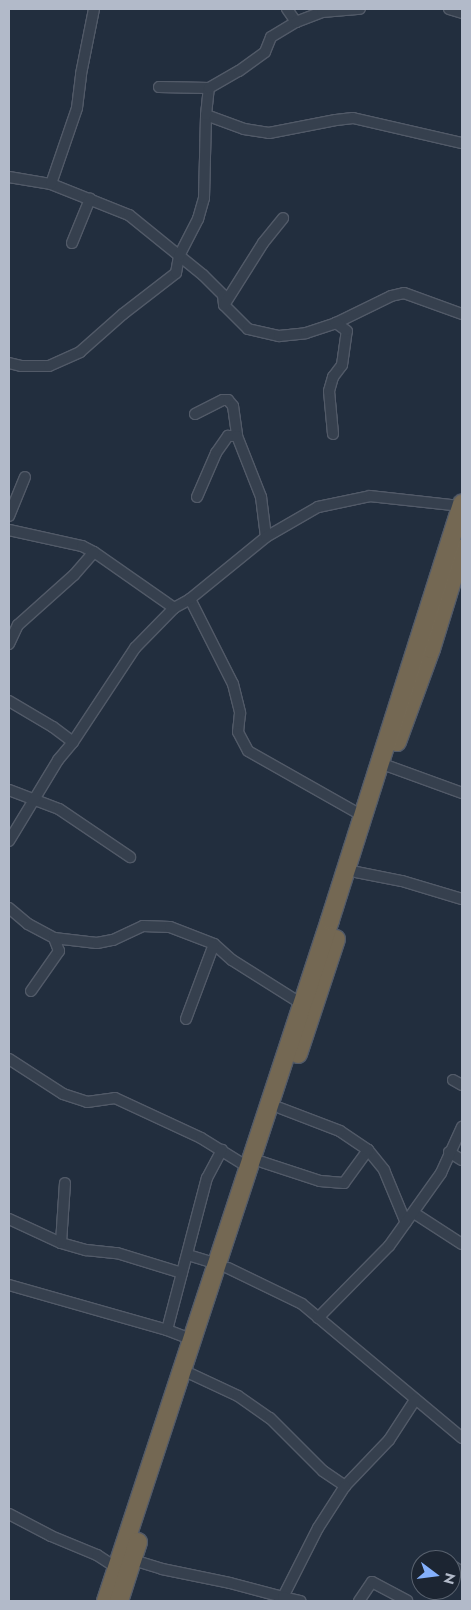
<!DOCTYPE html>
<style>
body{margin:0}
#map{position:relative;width:471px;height:1610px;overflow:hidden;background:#222e3e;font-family:Jost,sans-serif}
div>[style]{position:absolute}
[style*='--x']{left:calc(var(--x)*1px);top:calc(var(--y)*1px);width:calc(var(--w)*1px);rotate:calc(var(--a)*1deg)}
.roads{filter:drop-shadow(1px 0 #525a68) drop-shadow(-1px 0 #525a68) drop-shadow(0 1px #525a68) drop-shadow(0 -1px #525a68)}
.street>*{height:10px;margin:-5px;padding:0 5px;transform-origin:5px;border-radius:5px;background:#36404e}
.highway>*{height:18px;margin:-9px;padding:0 9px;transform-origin:9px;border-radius:9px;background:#746853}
span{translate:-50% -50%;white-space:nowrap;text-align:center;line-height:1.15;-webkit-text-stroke:4.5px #1c2532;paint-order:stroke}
.frame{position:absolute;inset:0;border:10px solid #b2bac9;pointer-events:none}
.north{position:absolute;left:411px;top:1550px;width:50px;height:50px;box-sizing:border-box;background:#1c2532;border:1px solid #58616e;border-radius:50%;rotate:105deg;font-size:14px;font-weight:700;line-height:20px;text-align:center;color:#b2bac9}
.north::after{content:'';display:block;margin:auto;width:18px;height:22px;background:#84b0fc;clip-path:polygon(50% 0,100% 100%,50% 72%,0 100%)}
</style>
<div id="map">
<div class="roads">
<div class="street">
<i style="--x:287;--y:9;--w:16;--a:55"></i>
<i style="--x:449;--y:9;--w:14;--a:17"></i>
<i style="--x:159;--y:87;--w:50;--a:1.1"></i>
<i style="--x:206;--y:115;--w:40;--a:20.2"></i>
<i style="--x:244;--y:129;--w:25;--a:9"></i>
<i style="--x:269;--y:133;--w:68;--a:-11"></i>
<i style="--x:336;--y:120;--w:17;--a:-7"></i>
<i style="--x:353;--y:118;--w:112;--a:12.9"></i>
<i style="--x:9;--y:177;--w:43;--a:9.5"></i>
<i style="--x:51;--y:184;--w:84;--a:21.7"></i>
<i style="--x:129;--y:215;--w:95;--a:39"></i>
<i style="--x:203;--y:275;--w:28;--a:45"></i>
<i style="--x:223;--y:295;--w:10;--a:84"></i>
<i style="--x:224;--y:305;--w:34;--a:45"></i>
<i style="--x:248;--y:329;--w:32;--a:13"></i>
<i style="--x:279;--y:336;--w:27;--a:-6"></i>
<i style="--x:306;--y:333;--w:32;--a:-18"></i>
<i style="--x:336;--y:323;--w:61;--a:-26.1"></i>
<i style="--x:391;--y:296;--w:13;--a:-13"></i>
<i style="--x:404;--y:293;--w:62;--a:19.9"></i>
<i style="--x:51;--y:184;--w:80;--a:-71.1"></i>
<i style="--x:77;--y:108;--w:34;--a:-83"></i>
<i style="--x:81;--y:74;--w:66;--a:-78.7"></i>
<i style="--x:72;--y:243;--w:48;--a:-67.8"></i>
<i style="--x:224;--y:305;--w:73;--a:-57.8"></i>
<i style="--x:263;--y:243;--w:32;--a:-51"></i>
<i style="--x:9;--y:363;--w:12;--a:14"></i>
<i style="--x:21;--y:366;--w:28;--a:0"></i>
<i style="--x:49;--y:366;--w:34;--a:-24"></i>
<i style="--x:80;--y:352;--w:57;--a:-41.5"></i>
<i style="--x:123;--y:314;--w:67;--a:-37.7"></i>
<i style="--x:176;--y:273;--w:17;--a:-80"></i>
<i style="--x:179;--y:256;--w:42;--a:-62.8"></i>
<i style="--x:198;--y:219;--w:22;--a:-74"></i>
<i style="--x:204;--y:198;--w:83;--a:-88.6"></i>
<i style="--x:206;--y:115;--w:27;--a:-84"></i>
<i style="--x:209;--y:88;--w:34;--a:-30"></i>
<i style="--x:239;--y:71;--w:32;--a:-36"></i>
<i style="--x:265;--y:52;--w:16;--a:-68"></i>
<i style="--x:271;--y:37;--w:29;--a:-31"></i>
<i style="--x:296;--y:22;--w:28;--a:-21"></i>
<i style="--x:322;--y:12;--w:38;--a:-5"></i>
<i style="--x:195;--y:414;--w:31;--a:-27"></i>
<i style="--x:223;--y:400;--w:5;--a:0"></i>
<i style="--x:228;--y:400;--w:8;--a:50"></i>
<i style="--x:233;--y:406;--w:30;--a:82"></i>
<i style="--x:333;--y:434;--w:43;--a:-95.3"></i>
<i style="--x:329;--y:391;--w:15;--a:-74"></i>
<i style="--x:333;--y:377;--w:15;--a:-53"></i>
<i style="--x:342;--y:365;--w:34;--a:-82"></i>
<i style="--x:347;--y:331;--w:14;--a:-144"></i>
<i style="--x:197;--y:497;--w:48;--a:-66.6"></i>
<i style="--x:216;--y:453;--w:21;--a:-55"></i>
<i style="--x:228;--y:436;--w:9;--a:0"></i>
<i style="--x:237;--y:436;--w:66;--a:68.5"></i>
<i style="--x:261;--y:497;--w:40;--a:82.9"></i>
<i style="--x:9;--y:516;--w:42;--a:-67.7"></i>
<i style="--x:9;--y:530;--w:75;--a:12.4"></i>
<i style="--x:82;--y:546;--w:13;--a:27"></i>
<i style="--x:94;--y:552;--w:98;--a:35"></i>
<i style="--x:190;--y:599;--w:95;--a:63.2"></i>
<i style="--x:233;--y:684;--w:30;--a:76"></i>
<i style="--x:240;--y:713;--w:19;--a:96"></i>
<i style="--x:238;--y:732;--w:21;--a:62"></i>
<i style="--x:248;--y:751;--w:132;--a:29.5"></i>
<i style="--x:9;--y:644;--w:21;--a:-65"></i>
<i style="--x:18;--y:625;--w:75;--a:-41.8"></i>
<i style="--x:74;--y:575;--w:30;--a:-49"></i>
<i style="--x:9;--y:701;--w:51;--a:30.6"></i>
<i style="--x:53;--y:727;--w:25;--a:37"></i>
<i style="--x:388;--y:766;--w:79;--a:20"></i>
<i style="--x:9;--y:790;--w:53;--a:20.8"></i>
<i style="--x:59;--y:809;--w:86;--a:34.1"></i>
<i style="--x:9;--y:841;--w:95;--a:-58.8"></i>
<i style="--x:58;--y:760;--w:23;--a:-50"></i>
<i style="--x:73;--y:742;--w:113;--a:-56.6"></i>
<i style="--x:135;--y:648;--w:56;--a:-45.7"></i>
<i style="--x:174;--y:608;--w:18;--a:-29"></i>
<i style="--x:190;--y:599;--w:98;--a:-39.2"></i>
<i style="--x:266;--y:537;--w:60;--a:-30"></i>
<i style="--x:318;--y:507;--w:53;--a:-11.9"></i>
<i style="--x:370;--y:496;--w:92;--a:6.3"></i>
<i style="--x:356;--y:872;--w:47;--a:11.1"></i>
<i style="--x:402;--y:881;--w:63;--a:16.7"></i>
<i style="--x:9;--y:908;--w:25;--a:40"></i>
<i style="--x:28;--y:924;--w:30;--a:28"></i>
<i style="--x:54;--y:938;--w:43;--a:6.6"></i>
<i style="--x:97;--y:943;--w:16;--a:-11"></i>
<i style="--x:113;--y:940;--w:33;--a:-25"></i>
<i style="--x:143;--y:926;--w:27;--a:2"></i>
<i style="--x:170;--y:927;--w:47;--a:21.1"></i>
<i style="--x:214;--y:944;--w:24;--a:42"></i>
<i style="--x:232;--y:960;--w:83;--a:32.2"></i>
<i style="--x:31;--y:991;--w:49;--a:-55"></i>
<i style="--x:59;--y:951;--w:14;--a:-111"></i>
<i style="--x:186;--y:1019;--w:80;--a:-69.5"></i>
<i style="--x:9;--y:1059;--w:64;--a:32.9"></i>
<i style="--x:63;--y:1094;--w:25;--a:18"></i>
<i style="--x:87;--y:1102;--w:28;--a:-8"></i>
<i style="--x:115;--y:1098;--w:95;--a:24.9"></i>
<i style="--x:201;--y:1138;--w:55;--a:31.7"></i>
<i style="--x:453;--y:1080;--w:10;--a:29"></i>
<i style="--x:368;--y:1150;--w:26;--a:51"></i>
<i style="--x:384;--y:1170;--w:57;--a:67.5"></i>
<i style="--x:449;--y:1152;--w:15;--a:32"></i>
<i style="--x:262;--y:1162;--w:61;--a:18.1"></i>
<i style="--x:320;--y:1181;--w:24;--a:5"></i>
<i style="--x:344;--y:1183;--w:41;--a:-54"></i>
<i style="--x:368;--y:1150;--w:34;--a:-146"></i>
<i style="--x:340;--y:1131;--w:64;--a:-159"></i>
<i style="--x:414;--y:1213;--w:57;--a:32.9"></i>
<i style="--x:9;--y:1219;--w:57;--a:24.8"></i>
<i style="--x:61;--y:1243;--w:26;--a:16"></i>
<i style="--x:86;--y:1250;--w:31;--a:6"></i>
<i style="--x:117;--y:1253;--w:68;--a:17.1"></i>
<i style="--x:61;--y:1243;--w:60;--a:-86.2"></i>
<i style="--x:188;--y:1255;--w:30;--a:17"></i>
<i style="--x:228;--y:1268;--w:82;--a:25.9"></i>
<i style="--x:302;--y:1304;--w:209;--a:39.9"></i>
<i style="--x:9;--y:1285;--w:164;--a:15.9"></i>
<i style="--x:167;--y:1330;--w:28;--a:21"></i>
<i style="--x:318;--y:1318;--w:101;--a:-45.4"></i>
<i style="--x:389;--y:1246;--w:90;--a:-54.5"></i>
<i style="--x:441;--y:1173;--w:51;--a:-65.5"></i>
<i style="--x:167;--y:1330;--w:157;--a:-75.3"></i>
<i style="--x:207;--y:1178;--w:32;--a:-62"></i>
<i style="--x:191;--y:1374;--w:52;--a:25.1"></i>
<i style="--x:238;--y:1396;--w:39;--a:35"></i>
<i style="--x:270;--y:1418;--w:75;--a:45"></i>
<i style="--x:323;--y:1471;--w:27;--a:34"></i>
<i style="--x:345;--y:1486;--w:64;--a:-46.3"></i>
<i style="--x:389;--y:1440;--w:48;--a:-57"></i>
<i style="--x:9;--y:1514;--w:47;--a:27.6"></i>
<i style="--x:51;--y:1536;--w:50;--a:22.4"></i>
<i style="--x:97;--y:1555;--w:24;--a:33"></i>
<i style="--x:438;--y:1557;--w:6;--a:31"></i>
<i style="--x:133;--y:1560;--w:30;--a:17"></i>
<i style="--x:162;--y:1569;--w:69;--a:11.6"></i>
<i style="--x:230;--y:1583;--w:55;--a:14.8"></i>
<i style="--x:283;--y:1597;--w:77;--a:-63.1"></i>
<i style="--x:318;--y:1528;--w:50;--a:-57.3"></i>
<i style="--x:451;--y:1565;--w:13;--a:32"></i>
<i style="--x:283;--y:1597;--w:18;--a:13"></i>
<i style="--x:359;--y:1601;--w:23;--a:-56"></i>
<i style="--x:372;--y:1582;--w:40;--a:28"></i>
</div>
<div class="highway">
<i style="--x:397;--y:742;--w:99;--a:-69.9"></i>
<i style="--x:431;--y:649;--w:105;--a:-72.8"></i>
<i style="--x:298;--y:1054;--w:121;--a:-71.7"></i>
<i style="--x:106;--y:1601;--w:717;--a:-71.79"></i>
<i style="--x:330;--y:920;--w:437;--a:-72.4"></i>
<i style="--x:119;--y:1601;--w:62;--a:-72.1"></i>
</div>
</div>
<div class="frame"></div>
<div class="north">N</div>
</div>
